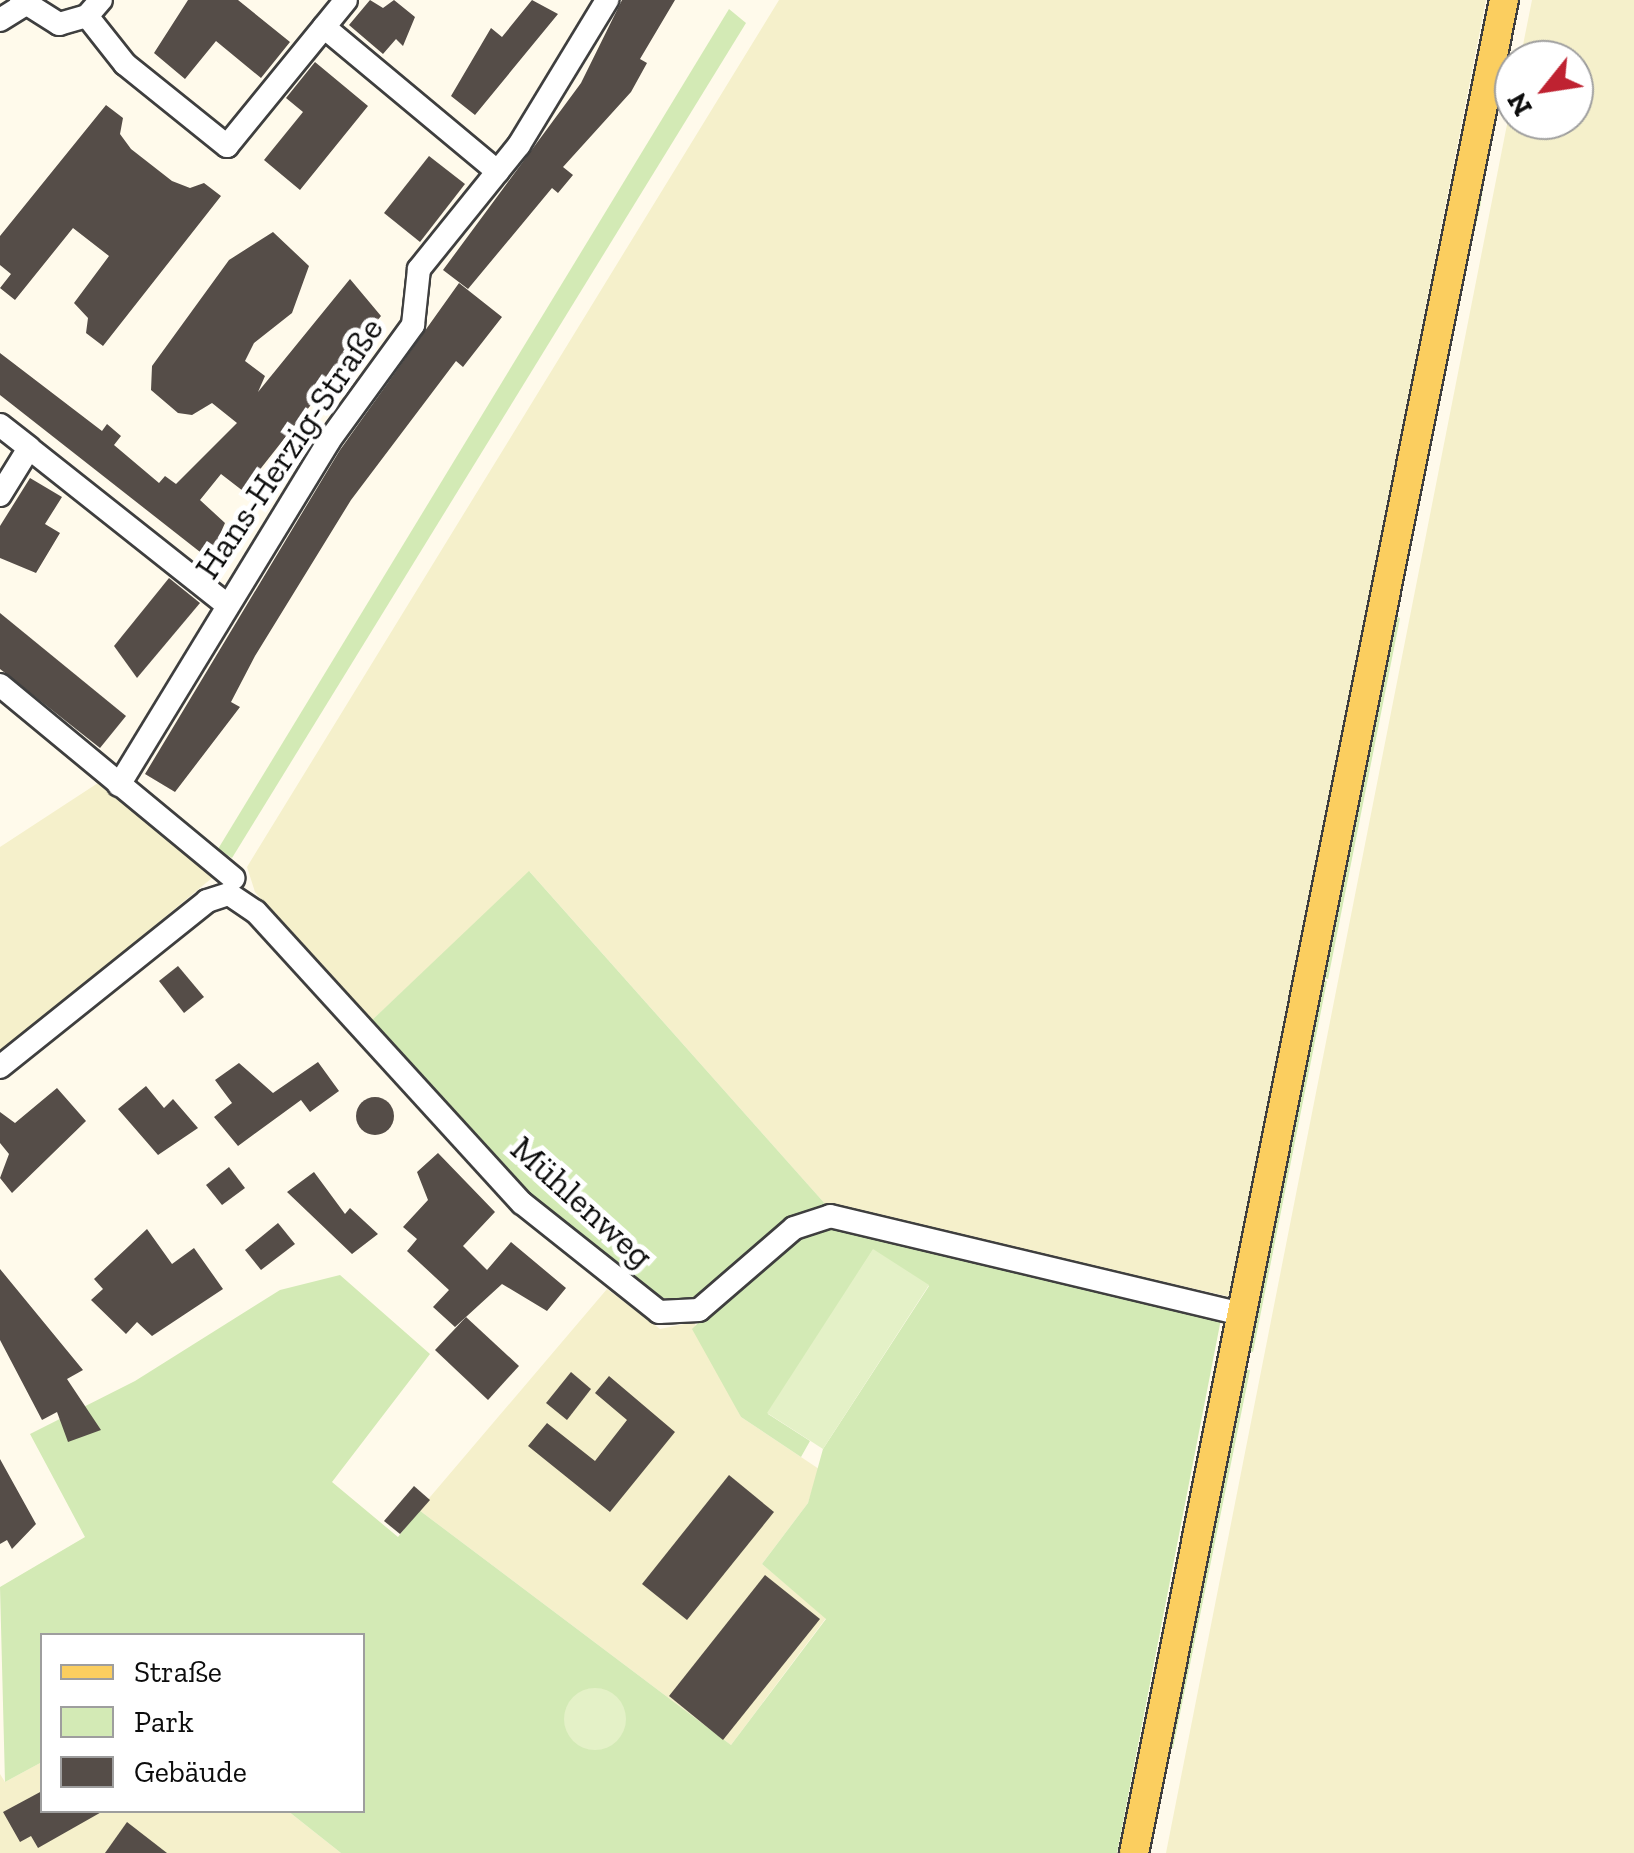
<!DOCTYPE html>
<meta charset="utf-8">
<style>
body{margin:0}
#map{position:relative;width:1634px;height:1853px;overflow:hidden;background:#fffaeb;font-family:"Zilla Slab",serif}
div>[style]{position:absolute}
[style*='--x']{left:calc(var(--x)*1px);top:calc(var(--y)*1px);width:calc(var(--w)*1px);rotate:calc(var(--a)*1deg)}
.farmland>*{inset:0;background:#f5f0cb}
.green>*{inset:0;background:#d3eab5}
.pitch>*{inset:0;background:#e4f1c7}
.round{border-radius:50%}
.building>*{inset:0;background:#554d48}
.roads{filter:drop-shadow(2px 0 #3f3f3f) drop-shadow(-2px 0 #3f3f3f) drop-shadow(0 2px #3f3f3f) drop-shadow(0 -2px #3f3f3f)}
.minor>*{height:22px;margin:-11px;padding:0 11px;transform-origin:11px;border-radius:11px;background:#fff}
.major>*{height:28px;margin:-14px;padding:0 14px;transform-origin:14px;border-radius:14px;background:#fbce5f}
span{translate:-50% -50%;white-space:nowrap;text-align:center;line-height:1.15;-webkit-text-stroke:10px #fff;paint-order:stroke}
.street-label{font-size:35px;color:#0c0c0c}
.legend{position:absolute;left:40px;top:1633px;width:325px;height:180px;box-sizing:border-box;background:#fff;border:2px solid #9e9e9e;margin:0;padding:12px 18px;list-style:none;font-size:30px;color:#0c0c0c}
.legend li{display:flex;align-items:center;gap:20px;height:50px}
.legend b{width:50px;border:2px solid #9e9e9e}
.north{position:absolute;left:1494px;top:40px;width:100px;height:100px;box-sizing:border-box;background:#fff;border:2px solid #9e9e9e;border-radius:50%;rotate:240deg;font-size:28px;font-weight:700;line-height:40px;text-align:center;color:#0c0c0c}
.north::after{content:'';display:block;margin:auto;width:35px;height:45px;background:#bf2231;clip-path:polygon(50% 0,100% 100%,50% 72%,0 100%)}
</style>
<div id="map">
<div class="farmland">
<i style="clip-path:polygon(779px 0,1486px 0,1231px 1297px,827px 1206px,530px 872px,369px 1023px,255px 892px,247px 867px)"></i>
<i style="clip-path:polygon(1532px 0,1634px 0,1634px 1853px,1166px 1853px,1514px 89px,1514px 120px,1574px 120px,1574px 60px,1520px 60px)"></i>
<i style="clip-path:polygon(101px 781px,218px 873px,0 1054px,0 847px)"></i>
<i style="clip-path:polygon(607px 1289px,660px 1329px,694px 1322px,741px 1417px,819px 1469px,808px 1503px,762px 1564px,826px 1618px,731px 1745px,419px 1510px)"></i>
<i style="clip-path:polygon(42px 1762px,42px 1810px,288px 1811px,341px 1853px,0 1853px,0 1774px,5px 1782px)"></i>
</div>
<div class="green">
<i style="clip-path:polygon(729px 9px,746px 23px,232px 858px,218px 849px)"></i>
<i style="clip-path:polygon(1501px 74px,1480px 208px,1448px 340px)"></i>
<i style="clip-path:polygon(1395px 616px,1400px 618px,1328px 979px,1323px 978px)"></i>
<i style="clip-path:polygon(529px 871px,827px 1206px,711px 1290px,683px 1301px,652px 1296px,525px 1195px,369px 1023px)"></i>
<i style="clip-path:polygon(1322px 980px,1327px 981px,1253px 1352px,1248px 1350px)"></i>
<i style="clip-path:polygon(822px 1225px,1221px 1319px,1117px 1853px,341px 1853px,288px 1811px,362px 1810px,362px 1636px,42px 1636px,42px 1762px,5px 1782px,0 1587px,85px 1537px,30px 1434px,135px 1381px,280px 1290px,340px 1275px,430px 1354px,332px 1482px,398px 1537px,419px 1510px,731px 1745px,826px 1619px,762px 1564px,808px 1503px,823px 1449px,929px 1286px,873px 1250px,768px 1414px,810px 1441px,801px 1457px,741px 1417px,692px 1329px,784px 1239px)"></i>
<i style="clip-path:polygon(1243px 1369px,1250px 1370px,1173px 1748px,1167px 1747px)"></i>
</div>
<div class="pitch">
<i style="clip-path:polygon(873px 1249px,929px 1285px,823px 1449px,767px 1413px)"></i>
<i class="round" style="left:564px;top:1688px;width:62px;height:62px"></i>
</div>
<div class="building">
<i style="clip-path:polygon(188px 0,238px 0,290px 42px,261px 78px,216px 41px,185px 79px,154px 53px)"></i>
<i style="clip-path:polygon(370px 0,383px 8px,394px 0,415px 17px,403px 46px,396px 39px,383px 54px,349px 25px)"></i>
<i style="clip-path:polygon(532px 0,558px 14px,475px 115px,451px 96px,491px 28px,502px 37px)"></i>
<i style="clip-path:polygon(622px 0,675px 0,640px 59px,647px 63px,631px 92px,563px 167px,573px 175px,558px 193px,552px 188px,468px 289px,443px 270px,581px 83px)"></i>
<i style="clip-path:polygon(315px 62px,368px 106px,300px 190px,264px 160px,303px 112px,286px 98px)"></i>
<i style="clip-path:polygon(106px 105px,123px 118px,120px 134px,131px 149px,172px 181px,190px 188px,204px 183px,221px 196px,103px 346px,86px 333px,88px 318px,74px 303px,109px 256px,73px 228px,15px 300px,0 288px,11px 274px,0 265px,0 236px)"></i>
<i style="clip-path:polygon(429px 156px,465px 184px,420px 242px,384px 213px)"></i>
<i style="clip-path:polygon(273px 232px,309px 266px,292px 313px,254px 343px,245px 361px,265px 376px,258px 392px,350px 279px,381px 316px,243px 491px,221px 474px,200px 500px,225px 523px,209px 559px,0 395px,0 353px,102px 431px,107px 424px,121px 436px,114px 445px,159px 483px,165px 476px,176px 484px,237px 423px,212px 403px,192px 415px,178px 413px,151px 390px,152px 366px,229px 260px)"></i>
<i style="clip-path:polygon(459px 283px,502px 317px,463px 367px,456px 361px,351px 500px,255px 656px,231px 702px,240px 707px,175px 792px,145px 774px,340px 450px)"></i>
<i style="clip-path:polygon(30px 478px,62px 497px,45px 524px,60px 533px,36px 573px,0 558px,0 526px)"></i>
<i style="clip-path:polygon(169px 578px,200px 603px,137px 678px,114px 646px)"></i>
<i style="clip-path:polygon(0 613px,126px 716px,100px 748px,0 669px)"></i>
<i style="clip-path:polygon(178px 966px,204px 997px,184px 1013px,159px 981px)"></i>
<i style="clip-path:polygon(318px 1062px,339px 1091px,310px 1112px,301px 1100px,238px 1146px,214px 1117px,232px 1103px,215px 1080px,239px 1063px,273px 1093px)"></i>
<i style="clip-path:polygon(146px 1086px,164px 1108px,173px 1099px,198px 1128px,158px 1155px,118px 1109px)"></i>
<i style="clip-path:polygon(57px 1088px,86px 1121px,12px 1193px,0 1178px,9px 1154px,0 1143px,0 1112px,15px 1123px)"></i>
<i class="round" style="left:356px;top:1097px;width:38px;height:38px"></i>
<i style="clip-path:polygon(438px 1153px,495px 1212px,463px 1246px,487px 1270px,511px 1242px,566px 1288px,547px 1311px,502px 1284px,455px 1327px,433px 1307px,449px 1290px,407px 1251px,417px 1239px,403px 1227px,428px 1200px,417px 1172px)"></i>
<i style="clip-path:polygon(229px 1167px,245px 1188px,222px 1205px,206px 1185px)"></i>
<i style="clip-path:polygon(314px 1172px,345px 1214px,350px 1208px,378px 1234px,352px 1254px,287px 1192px)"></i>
<i style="clip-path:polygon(278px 1223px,295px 1244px,261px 1270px,245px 1250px)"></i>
<i style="clip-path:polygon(147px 1229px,172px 1264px,194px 1248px,223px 1289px,152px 1336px,137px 1322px,126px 1334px,91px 1300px,103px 1289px,94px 1279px)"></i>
<i style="clip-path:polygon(0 1269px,83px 1370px,67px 1379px,101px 1430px,68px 1442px,57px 1412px,42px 1420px,0 1340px)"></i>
<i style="clip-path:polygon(466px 1317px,519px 1366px,488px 1400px,435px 1350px)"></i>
<i style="clip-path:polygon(571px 1372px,591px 1389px,567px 1420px,546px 1403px)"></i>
<i style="clip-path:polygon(609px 1376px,675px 1432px,610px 1512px,528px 1446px,547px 1423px,595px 1461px,627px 1420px,595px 1393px)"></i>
<i style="clip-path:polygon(0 1459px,36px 1524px,12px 1549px,7px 1540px,0 1544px)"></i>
<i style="clip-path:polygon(729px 1475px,774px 1512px,687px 1620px,642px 1584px)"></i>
<i style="clip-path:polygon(414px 1486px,430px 1500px,400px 1534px,384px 1521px)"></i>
<i style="clip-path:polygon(765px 1575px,820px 1619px,723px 1740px,669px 1696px)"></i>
<i style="clip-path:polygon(42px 1791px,42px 1810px,105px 1810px,38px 1848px,31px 1836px,20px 1842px,3px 1812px)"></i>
<i style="clip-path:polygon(127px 1822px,167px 1853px,105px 1853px)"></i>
</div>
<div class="roads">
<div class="minor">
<i style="--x:21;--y:0;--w:45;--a:32.3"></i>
<i style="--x:59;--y:24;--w:29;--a:-16"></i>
<i style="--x:87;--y:16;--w:21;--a:-49"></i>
<i style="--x:87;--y:16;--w:61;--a:51.6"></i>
<i style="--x:125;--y:64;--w:131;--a:38.8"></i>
<i style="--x:227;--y:146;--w:188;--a:-50.8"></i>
<i style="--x:0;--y:20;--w:28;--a:-32"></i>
<i style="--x:324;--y:27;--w:226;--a:39.8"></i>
<i style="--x:0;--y:425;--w:37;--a:38"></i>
<i style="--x:0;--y:495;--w:55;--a:-58.3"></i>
<i style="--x:29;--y:448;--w:253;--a:38.4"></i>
<i style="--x:0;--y:685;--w:303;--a:39.6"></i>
<i style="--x:119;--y:785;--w:402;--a:-58.6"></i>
<i style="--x:328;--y:442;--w:145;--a:-54"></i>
<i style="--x:413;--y:325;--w:56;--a:-83.9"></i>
<i style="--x:419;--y:269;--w:159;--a:-51.1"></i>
<i style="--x:519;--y:145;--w:170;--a:-58.7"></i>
<i style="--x:0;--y:1067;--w:265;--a:-38.7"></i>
<i style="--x:207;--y:901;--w:23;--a:-18"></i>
<i style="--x:229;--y:894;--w:32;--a:34"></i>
<i style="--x:256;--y:912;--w:394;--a:47.6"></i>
<i style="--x:522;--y:1203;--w:175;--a:38.5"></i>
<i style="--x:659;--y:1312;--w:40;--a:-2.9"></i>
<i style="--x:699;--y:1310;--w:125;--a:-40.8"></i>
<i style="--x:794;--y:1228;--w:38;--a:-18"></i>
<i style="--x:830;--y:1216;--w:423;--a:13.4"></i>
</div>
<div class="major">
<i style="--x:1134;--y:1853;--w:1890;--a:-78.71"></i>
</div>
</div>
<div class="street-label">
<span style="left:289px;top:448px;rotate:-56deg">Hans-Herzig-Straße</span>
<span style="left:582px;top:1202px;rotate:42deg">Mühlenweg</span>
</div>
<ul class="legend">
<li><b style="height:12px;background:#fbce5f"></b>Straße</li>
<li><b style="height:28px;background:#d3eab5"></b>Park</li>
<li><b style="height:28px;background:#554d48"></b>Gebäude</li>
</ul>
<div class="north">N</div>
</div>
